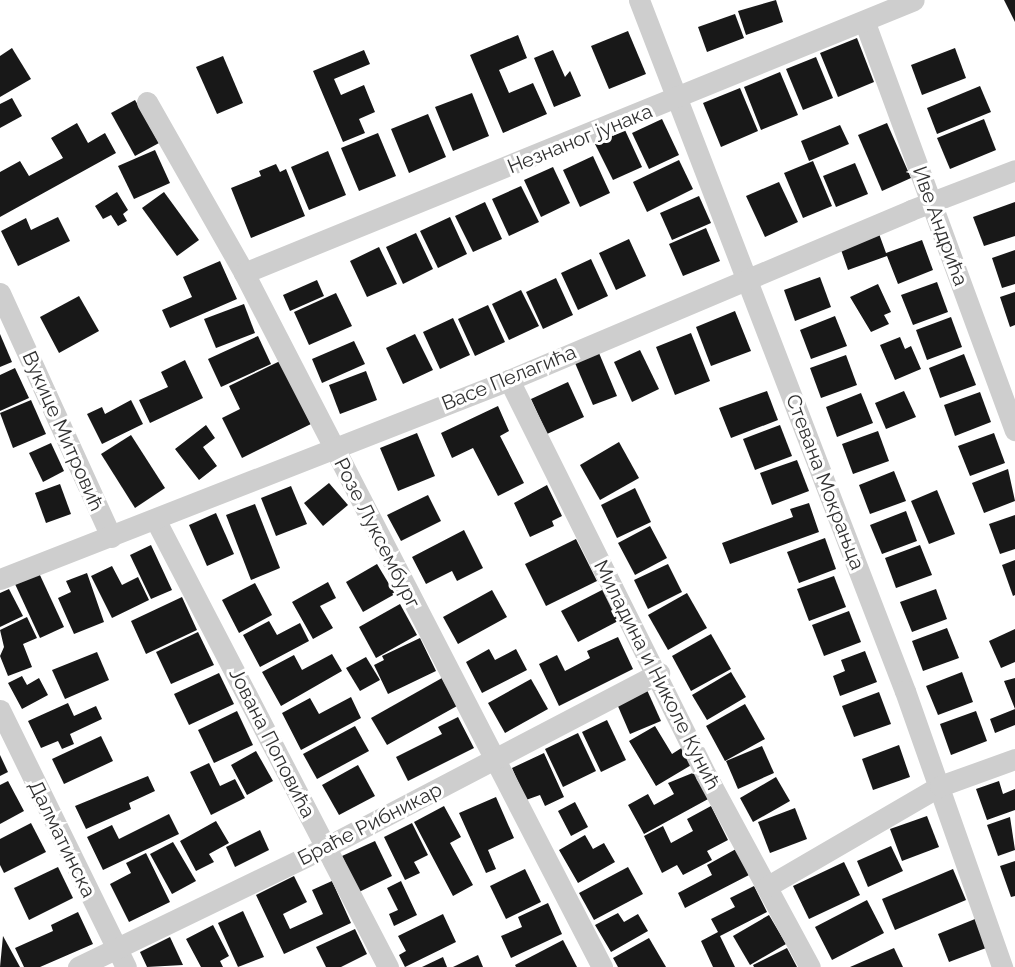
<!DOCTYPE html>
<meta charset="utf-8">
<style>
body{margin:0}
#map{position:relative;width:1015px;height:967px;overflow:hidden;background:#fff;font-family:Raleway,sans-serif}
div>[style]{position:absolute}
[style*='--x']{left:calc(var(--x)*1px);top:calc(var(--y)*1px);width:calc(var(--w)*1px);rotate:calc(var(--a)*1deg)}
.building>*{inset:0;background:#181818}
.minor>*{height:21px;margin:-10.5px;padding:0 10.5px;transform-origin:10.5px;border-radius:10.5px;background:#cecece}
span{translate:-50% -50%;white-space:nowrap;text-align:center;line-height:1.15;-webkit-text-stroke:6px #fff;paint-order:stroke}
.street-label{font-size:20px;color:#313131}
</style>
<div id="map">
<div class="building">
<i style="clip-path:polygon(776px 0,783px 22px,746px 35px,738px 11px)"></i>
<i style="clip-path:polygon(1004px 0,1015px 0,1015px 22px)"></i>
<i style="clip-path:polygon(735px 14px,744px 38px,707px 52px,698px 27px)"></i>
<i style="clip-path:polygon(628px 31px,646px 74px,609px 89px,591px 46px)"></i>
<i style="clip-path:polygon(518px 35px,527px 58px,499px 70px,509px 93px,533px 83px,547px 114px,503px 133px,470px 55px)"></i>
<i style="clip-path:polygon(857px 38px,874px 82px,838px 97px,820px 53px)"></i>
<i style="clip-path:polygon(12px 48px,31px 79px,0 97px,0 56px)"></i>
<i style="clip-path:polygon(955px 48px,966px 78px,922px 95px,911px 65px)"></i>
<i style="clip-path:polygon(364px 50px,370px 64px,334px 79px,341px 95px,364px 85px,375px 112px,359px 119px,365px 133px,343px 142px,313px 71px)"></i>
<i style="clip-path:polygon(553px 50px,565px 77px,570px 71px,581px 96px,554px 107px,534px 58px)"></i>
<i style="clip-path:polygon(223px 56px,243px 103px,217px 114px,196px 67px)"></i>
<i style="clip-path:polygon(816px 57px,833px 98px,803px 110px,786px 69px)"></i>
<i style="clip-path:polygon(780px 72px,798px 115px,761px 130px,744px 87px)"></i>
<i style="clip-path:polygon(980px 86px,991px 112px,937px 134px,927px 108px)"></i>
<i style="clip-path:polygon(740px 88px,758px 131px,721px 147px,703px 103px)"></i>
<i style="clip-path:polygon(472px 93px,489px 136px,453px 151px,435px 107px)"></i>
<i style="clip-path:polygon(12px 98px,22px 116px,0 128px,0 104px)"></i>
<i style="clip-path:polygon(135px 100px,159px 143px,135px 156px,111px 113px)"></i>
<i style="clip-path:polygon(428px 114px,446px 157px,409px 173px,391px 129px)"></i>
<i style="clip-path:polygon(662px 119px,679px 155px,649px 169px,632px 133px)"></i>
<i style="clip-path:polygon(984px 119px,996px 150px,950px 169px,937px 138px)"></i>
<i style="clip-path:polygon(77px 123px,88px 143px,105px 133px,116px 153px,0 217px,0 172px,20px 161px,29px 176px,63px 158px,51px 138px)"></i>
<i style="clip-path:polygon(887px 123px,911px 178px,882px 191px,858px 135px)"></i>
<i style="clip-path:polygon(840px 125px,849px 144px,809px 161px,801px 141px)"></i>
<i style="clip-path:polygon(625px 130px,642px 167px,613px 180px,595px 144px)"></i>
<i style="clip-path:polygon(378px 133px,396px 176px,359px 191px,341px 148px)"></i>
<i style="clip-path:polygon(155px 150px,170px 183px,134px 199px,118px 166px)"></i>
<i style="clip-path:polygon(328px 151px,346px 195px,309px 210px,291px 167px)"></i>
<i style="clip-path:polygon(593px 156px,610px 193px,580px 207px,563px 170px)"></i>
<i style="clip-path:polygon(679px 160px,693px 189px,647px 212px,633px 182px)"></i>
<i style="clip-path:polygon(813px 161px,832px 206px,803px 218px,784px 173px)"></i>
<i style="clip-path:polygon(855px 163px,868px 194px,836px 207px,823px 176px)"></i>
<i style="clip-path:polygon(276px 164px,280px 172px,286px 169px,305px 216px,251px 238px,231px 188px,261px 176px,259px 171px)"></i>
<i style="clip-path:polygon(553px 167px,570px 203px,541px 217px,524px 180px)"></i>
<i style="clip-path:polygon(779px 182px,798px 222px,765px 237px,746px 196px)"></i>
<i style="clip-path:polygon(521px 186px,539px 222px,509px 236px,492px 199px)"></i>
<i style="clip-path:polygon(117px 192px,128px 210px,123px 214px,127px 221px,118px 226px,111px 215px,103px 219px,95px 206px)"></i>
<i style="clip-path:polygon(164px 192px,199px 240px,177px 256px,142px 208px)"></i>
<i style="clip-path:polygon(699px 196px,711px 223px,672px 240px,660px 213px)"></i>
<i style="clip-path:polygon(485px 202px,502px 239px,473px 252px,455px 216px)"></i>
<i style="clip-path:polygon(1015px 202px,1015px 236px,984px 246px,973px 217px)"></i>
<i style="clip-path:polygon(58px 217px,70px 241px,18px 266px,1px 231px,26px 218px,31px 230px)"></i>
<i style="clip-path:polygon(450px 217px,467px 254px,438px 268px,420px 231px)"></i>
<i style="clip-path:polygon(706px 228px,720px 261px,683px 276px,669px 244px)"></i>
<i style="clip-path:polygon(878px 231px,886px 253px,922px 240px,933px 270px,898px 284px,887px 256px,848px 270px,839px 244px)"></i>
<i style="clip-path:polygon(416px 233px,433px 269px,403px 284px,386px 247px)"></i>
<i style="clip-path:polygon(629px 239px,646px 276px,616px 290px,599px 253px)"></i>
<i style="clip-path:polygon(379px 247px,397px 284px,367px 297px,350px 261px)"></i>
<i style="clip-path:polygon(1015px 250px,1015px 284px,1002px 288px,992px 258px)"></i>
<i style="clip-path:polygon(591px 259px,608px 296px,578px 310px,561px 273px)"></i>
<i style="clip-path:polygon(220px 261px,237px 299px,170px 328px,162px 310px,192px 297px,183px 277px)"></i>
<i style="clip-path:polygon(820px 277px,831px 307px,795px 321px,784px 290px)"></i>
<i style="clip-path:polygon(556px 278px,573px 315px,543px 329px,526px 292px)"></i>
<i style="clip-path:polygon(317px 280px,324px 296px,290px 311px,283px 295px)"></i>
<i style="clip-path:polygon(937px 282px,948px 312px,913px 325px,901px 295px)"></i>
<i style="clip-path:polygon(878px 284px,891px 312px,884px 315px,889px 324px,871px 332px,850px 297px)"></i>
<i style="clip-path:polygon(521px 290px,539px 326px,509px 340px,492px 304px)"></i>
<i style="clip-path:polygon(1015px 292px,1015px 325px,1010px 327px,1000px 297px)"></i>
<i style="clip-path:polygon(336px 293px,352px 326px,309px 345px,294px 312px)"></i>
<i style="clip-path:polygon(79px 296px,99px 331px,59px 353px,40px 317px)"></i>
<i style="clip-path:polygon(244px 304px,255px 333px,216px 348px,204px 319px)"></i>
<i style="clip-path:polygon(488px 305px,505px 342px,475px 356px,458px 319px)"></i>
<i style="clip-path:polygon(735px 311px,751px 351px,711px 366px,696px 327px)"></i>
<i style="clip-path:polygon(835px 316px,847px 346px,811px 359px,800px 330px)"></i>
<i style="clip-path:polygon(951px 317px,962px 347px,927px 360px,916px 330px)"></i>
<i style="clip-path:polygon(453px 318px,470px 355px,440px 369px,423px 332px)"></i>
<i style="clip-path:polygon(691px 333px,710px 381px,675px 395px,656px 347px)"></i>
<i style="clip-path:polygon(0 334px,12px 362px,0 367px)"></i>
<i style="clip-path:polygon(415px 334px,433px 370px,403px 384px,386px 348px)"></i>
<i style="clip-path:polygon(258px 336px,271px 364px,221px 387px,208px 359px)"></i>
<i style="clip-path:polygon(900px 337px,905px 349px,911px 346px,921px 369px,895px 380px,880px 345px)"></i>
<i style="clip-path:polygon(354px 341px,365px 364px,322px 383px,312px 359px)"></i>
<i style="clip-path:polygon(640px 350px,659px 389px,632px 402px,614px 362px)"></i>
<i style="clip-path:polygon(599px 353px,617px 396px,593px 405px,575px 363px)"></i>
<i style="clip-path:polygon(964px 354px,976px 385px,940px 398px,929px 368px)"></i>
<i style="clip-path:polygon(846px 355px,857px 385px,821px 398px,810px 368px)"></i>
<i style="clip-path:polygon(185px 360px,203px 398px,150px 423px,139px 400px,168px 387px,161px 372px)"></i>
<i style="clip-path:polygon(280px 361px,311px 424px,242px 458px,222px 418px,240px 409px,229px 386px)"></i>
<i style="clip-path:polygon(15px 368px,29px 398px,0 411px,0 375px)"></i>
<i style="clip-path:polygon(366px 371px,377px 400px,340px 414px,329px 385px)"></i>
<i style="clip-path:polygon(568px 382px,584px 417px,547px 434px,531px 399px)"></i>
<i style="clip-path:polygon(767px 391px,778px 420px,731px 438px,719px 408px)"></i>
<i style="clip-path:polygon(904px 391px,916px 417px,886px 429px,875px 403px)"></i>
<i style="clip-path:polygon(980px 392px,991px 422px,955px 436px,944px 405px)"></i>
<i style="clip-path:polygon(861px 393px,873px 423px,837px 437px,826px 407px)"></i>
<i style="clip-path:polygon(31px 400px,46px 434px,13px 448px,0 413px)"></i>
<i style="clip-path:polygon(131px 400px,143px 424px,102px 444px,87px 414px,102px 407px,105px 414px)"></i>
<i style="clip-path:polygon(498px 406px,509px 431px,500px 436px,524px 483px,498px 496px,473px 448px,452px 458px,441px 433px)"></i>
<i style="clip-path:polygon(206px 425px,215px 438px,203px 447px,217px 466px,199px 480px,175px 449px)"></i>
<i style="clip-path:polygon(780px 425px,792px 456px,755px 470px,743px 439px)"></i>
<i style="clip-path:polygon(878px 431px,889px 461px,853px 474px,842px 444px)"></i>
<i style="clip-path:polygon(417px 433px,435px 476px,398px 491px,380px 448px)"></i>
<i style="clip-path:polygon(994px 433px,1005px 463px,970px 476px,958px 446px)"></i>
<i style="clip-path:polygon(131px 435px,165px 488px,135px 508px,101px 454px)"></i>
<i style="clip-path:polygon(619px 442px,639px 478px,600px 500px,580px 465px)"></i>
<i style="clip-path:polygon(51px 443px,64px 471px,43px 482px,29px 453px)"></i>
<i style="clip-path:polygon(797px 460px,809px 491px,772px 505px,760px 473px)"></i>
<i style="clip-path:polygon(1008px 469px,1015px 501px,984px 513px,972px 483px)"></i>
<i style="clip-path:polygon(894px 471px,906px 501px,870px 514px,859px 485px)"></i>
<i style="clip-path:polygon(329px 483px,348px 505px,323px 526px,304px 503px)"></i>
<i style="clip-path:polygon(60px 484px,71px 514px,46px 523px,35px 493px)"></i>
<i style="clip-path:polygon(547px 485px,562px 516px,552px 521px,554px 526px,530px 537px,514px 503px)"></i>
<i style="clip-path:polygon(291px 486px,307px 524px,276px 536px,261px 498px)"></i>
<i style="clip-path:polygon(635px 488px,651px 522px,617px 538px,601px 505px)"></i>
<i style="clip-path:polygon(937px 490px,955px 534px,929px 544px,911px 501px)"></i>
<i style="clip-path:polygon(428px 495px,441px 521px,401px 541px,387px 515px)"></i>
<i style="clip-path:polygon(809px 503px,819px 532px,730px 564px,722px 543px,793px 517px,790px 509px)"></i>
<i style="clip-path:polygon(255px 504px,280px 568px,251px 580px,226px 515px)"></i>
<i style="clip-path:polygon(906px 511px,917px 541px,882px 554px,870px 525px)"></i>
<i style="clip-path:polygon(216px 513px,234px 554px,207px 566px,189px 525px)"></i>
<i style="clip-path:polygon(1015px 515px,1015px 549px,1000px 554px,989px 524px)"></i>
<i style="clip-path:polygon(650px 526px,667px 558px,635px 575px,618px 543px)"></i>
<i style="clip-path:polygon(464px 530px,483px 568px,457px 581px,452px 571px,426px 584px,412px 557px)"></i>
<i style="clip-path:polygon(825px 538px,836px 569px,799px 583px,787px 552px)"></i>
<i style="clip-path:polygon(576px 539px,597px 581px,546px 606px,525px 564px)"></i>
<i style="clip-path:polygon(151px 545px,172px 590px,151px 599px,130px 555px)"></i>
<i style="clip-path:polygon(920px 545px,932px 575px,896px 588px,885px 558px)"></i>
<i style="clip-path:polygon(1015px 560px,1015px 595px,1013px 596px,1002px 565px)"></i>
<i style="clip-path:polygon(377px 564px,395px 594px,363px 612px,346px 582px)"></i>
<i style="clip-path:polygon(668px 564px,682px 592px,648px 609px,634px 580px)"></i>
<i style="clip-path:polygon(112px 566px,122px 585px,138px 577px,149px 600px,112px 618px,91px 576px)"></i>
<i style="clip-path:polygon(39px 573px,64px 627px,40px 638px,15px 584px)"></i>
<i style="clip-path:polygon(87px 573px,104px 622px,74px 634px,58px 598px,71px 592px,66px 581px)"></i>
<i style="clip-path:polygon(834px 576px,846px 607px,809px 621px,797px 589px)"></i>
<i style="clip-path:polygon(328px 582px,336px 598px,320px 606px,333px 628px,313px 639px,292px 602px)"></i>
<i style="clip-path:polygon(255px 583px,272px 615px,239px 633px,222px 600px)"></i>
<i style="clip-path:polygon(9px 589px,23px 616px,0 627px,0 593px)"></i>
<i style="clip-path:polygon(604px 589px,620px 620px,578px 642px,561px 611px)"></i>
<i style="clip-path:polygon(936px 589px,947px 619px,912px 632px,900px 602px)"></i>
<i style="clip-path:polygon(492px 590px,507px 617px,458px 644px,443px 617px)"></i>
<i style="clip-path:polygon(687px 593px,707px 628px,668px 650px,648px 615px)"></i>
<i style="clip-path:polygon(182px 597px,197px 630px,146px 654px,131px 621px)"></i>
<i style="clip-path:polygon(400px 604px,417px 635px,376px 658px,359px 627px)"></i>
<i style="clip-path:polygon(849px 611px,861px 642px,824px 656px,812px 625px)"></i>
<i style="clip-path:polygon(27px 617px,37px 638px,23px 644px,32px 667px,8px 676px,0 656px,4px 647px,0 630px)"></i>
<i style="clip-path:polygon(269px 621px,277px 635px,300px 623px,309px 641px,260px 667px,243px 635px)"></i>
<i style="clip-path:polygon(947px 628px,959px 658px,923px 671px,912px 641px)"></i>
<i style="clip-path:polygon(1015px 629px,1015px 662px,1001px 668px,989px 641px)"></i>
<i style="clip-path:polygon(198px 632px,214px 665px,171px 684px,156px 652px)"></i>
<i style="clip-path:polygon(711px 634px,731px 669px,691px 691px,672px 656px)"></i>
<i style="clip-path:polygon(618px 637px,633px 669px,559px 706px,539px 664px,557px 655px,565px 671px,590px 658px,587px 651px)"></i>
<i style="clip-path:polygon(420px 638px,436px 671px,388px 694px,374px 665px,384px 660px,382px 656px)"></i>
<i style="clip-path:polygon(489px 649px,495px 660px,516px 649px,527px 670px,482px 693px,466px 662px)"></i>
<i style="clip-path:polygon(865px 651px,877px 682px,840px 696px,833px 676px,845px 671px,841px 660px)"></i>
<i style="clip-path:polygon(97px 652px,109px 680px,65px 699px,52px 670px)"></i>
<i style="clip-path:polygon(332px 654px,342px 671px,281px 706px,262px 672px,294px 655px,302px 670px)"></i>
<i style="clip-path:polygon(366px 657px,380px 680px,360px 691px,346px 668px)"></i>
<i style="clip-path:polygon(731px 672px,746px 697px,707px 720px,692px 695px)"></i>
<i style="clip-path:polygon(962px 672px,973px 702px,938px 715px,926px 686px)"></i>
<i style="clip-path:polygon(219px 673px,234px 704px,189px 725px,174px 694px)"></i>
<i style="clip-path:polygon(22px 676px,27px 685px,39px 678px,48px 695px,22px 709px,8px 683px)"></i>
<i style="clip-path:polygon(442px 678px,457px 706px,387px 745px,371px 718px)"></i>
<i style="clip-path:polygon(1015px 678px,1015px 725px,995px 733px,990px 719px,1015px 709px,1004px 681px)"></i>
<i style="clip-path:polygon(531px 679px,548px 709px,505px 733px,488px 703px)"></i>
<i style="clip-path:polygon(647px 690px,661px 721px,630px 734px,617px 704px)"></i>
<i style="clip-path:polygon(879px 692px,891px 724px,854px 737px,842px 706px)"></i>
<i style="clip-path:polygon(351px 697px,361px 718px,301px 750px,282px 713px,310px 698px,319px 714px)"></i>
<i style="clip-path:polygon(68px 703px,74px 716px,96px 706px,102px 719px,70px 734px,74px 744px,62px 749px,58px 741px,41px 748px,28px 721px)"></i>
<i style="clip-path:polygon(745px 704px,765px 739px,725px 761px,706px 726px)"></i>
<i style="clip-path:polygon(237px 711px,253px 745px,214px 763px,198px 730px)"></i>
<i style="clip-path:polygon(976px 711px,987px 741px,951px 755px,940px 724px)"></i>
<i style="clip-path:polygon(458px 717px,474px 748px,408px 781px,396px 757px,442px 734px,438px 727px)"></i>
<i style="clip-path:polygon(607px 720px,626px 760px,601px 772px,582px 732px)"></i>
<i style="clip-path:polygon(355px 726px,369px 751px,317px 779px,303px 754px)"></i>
<i style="clip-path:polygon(655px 726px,672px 754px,683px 747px,693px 764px,656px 786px,629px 741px)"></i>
<i style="clip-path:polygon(578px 733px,596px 771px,563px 787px,545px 749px)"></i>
<i style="clip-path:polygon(101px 736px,113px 761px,64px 784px,52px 759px)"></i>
<i style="clip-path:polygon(899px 745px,910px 777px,873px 790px,862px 759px)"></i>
<i style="clip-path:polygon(762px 746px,774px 773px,738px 789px,726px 761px)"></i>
<i style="clip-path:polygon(256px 751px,273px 781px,247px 795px,231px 765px)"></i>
<i style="clip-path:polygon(544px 753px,564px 797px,545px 806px,540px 795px,526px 800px,512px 768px)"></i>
<i style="clip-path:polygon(0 755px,8px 772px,0 776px)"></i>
<i style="clip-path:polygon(209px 763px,220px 786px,235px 779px,245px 798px,211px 815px,190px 772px)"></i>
<i style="clip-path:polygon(358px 765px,375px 796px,339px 815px,322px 785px)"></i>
<i style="clip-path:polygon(695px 772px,710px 798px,644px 834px,628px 805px,648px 794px,654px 805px,674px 794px,668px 783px)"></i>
<i style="clip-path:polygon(148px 776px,155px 791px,129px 803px,131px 809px,86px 829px,75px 806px)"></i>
<i style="clip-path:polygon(776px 777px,790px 801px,753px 822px,740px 798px)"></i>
<i style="clip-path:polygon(8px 781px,24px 811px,0 824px,0 785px)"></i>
<i style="clip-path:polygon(999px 781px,1003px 794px,1015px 789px,1015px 810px,987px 820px,976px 789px)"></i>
<i style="clip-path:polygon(496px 797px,514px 838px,488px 850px,496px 869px,486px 873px,459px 813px)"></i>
<i style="clip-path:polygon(575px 802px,588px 827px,571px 836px,558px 811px)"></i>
<i style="clip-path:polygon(444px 806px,461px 837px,450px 843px,473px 885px,453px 896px,414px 822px)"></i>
<i style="clip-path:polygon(711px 806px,728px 840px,707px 851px,712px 860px,683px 875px,677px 865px,662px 873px,644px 836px,663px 826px,671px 843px,693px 831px,687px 819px)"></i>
<i style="clip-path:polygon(795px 808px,807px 839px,770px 853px,758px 822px)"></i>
<i style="clip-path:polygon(169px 814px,179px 834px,103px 870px,87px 837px,112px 825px,119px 839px)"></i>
<i style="clip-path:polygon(927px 816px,939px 847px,902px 861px,890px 829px)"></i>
<i style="clip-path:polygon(1010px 817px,1015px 850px,998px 856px,987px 825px)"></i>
<i style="clip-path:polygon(216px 821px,229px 843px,209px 854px,214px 862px,196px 871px,180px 841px)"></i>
<i style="clip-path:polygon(31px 823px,46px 852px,4px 873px,0 865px,0 839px)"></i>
<i style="clip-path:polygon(412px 823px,428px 855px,414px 862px,420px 873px,405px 880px,384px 837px)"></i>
<i style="clip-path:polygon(260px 830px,269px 850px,235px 867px,226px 847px)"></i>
<i style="clip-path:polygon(585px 835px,593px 849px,604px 843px,615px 862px,578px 883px,559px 850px)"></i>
<i style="clip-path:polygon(375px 841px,392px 876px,359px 892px,342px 856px)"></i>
<i style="clip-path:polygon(173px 842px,196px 881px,172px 894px,150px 854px)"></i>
<i style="clip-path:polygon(891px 846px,903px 871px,868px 887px,857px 861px)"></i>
<i style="clip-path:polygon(736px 849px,749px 875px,685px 908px,678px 893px,712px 875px,707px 865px)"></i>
<i style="clip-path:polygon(146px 853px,170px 902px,129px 922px,110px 884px,131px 873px,126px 863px)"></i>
<i style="clip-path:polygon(1015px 861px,1015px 896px,1011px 897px,1000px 866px)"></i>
<i style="clip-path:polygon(844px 862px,860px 895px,809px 919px,793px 886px)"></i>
<i style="clip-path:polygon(58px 867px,73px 898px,29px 920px,14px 888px)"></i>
<i style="clip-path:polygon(628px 867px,643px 894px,594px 920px,579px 893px)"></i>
<i style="clip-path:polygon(525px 869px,541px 902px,506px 919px,490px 886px)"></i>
<i style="clip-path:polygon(953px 869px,966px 900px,895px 930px,882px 899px)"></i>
<i style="clip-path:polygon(294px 876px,307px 902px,283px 914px,290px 929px,323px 914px,312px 890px,332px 881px,351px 923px,284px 954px,256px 895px)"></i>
<i style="clip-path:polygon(401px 881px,417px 915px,394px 926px,389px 914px,398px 910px,387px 888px)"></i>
<i style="clip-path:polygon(754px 886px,767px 912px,720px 936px,735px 967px,713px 967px,701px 941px,718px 932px,711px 919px,735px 907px,730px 898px)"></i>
<i style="clip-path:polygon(867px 900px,884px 933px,832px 960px,815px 927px)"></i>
<i style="clip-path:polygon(548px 903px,562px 934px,511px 958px,501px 936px,522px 927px,518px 917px)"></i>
<i style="clip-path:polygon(243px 911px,264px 957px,238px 967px,218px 923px)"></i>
<i style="clip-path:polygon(78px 912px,93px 944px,40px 967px,24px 967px,15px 948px,53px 931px,51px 925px)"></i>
<i style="clip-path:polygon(618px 913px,624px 922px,638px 914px,648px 931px,611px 952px,595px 925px)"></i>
<i style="clip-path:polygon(443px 914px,456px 942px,405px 967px,399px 955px,406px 951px,398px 936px)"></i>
<i style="clip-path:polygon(769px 915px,786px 944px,750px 965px,733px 936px)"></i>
<i style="clip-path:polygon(975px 919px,986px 948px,949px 962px,938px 934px)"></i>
<i style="clip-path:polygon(213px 925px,229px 956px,220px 961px,223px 967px,201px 967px,186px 939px)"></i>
<i style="clip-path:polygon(355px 929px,367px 954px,341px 967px,326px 967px,316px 947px)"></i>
<i style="clip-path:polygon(3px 936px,20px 967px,0 967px)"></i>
<i style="clip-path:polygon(170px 937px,183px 965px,147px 967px,140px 952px)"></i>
<i style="clip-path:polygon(649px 938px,666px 967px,618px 967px,613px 958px)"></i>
<i style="clip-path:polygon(563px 940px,577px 967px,516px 967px,515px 965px)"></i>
<i style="clip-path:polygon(787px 948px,797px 967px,754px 967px,753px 965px)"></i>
<i style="clip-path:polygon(894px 948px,903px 967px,850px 967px)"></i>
<i style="clip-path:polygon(478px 955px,483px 967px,453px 967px)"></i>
<i style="clip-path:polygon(443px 957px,447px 967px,422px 967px)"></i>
</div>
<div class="minor">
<i style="--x:639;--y:0;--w:740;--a:68.95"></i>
<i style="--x:905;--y:691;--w:293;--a:70.6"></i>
<i style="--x:865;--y:23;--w:434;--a:69.8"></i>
<i style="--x:147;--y:102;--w:197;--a:60.4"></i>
<i style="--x:244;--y:273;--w:781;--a:62.71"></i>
<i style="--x:244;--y:273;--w:723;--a:-22.17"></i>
<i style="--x:0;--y:293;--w:268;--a:65.5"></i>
<i style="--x:509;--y:380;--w:441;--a:63.5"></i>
<i style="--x:706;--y:775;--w:218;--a:61.6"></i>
<i style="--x:155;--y:519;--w:505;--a:62.52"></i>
<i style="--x:0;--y:579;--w:547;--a:-21.35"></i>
<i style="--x:509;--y:380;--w:436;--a:-22.9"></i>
<i style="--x:911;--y:210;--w:111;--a:-21"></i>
<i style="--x:0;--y:710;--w:286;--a:63.9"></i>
<i style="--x:768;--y:886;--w:199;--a:-30.2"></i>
<i style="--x:940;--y:786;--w:80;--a:-19.8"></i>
<i style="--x:78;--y:967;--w:276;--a:-25.8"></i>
<i style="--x:326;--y:847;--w:376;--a:-27.6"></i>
</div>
<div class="street-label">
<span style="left:580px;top:139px;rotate:-22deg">Незнаног јунака</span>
<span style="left:940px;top:226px;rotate:70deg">Иве Андрића</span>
<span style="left:509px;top:378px;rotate:-22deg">Васе Пелагића</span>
<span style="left:63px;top:431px;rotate:66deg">Вукице Митровић</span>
<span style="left:825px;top:482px;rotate:69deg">Стевана Мокрањца</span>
<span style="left:377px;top:533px;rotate:63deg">Розе Луксембург</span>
<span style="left:657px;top:675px;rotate:63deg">Миладина и Николе Кунић</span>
<span style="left:272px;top:743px;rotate:63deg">Јована Поповића</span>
<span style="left:370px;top:824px;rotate:-27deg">Браће Рибникар</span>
<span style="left:62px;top:839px;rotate:64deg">Далматинска</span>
</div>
</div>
